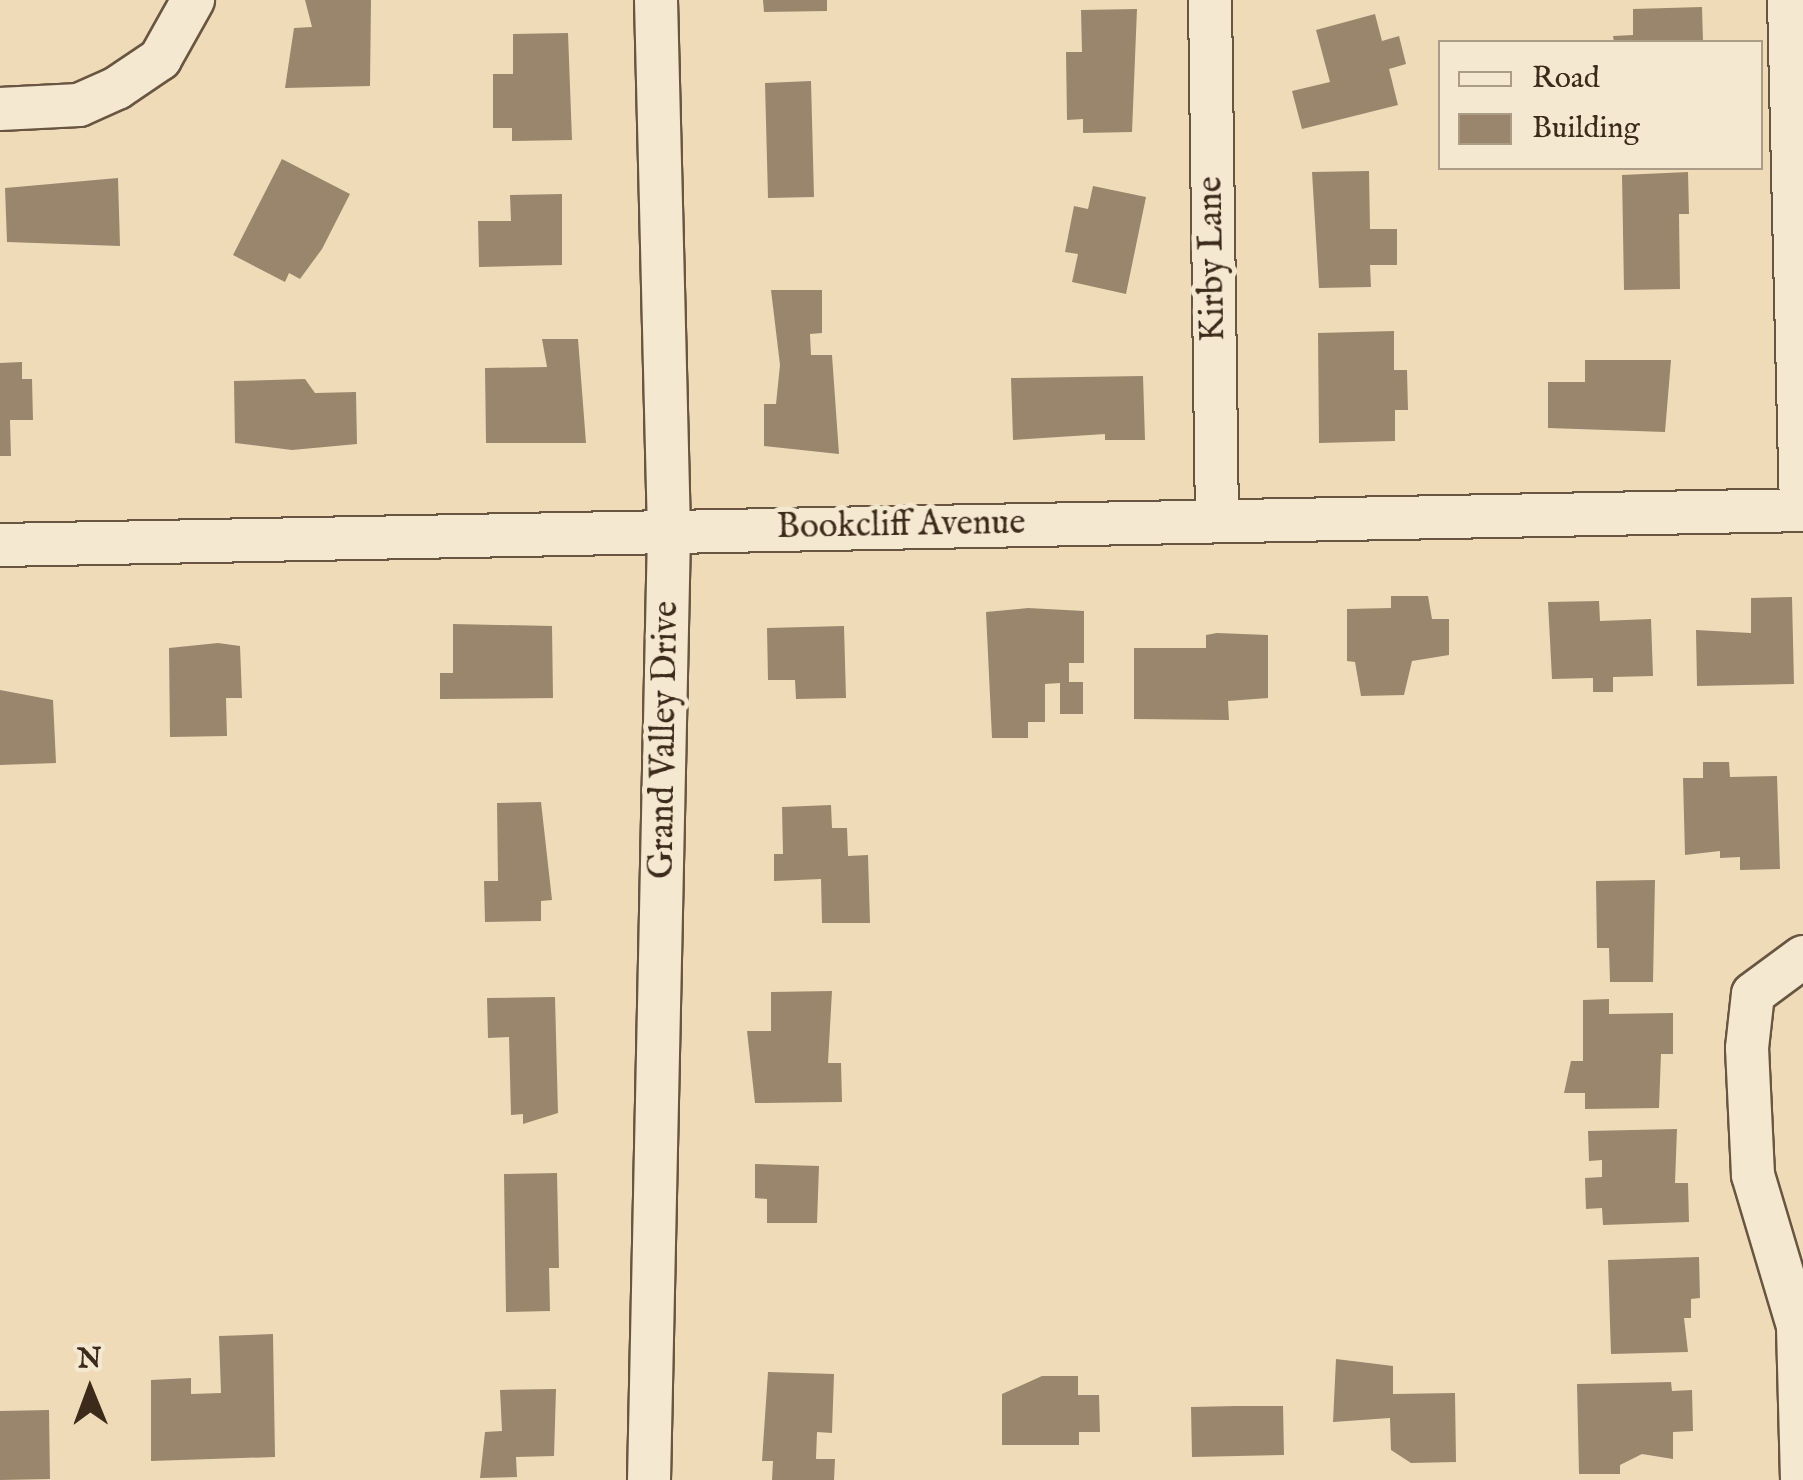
<!DOCTYPE html>
<style>
body{margin:0}
#map{position:relative;width:1803px;height:1480px;overflow:hidden;background:#f0dbb8;font-family:"IM FELL English",serif}
div>[style]{position:absolute}
[style*='--x']{left:calc(var(--x)*1px);top:calc(var(--y)*1px);width:calc(var(--w)*1px);rotate:calc(var(--a)*1deg)}
.building>*{inset:0;background:#9a866c}
.roads{filter:drop-shadow(2px 0 #695642) drop-shadow(-2px 0 #695642) drop-shadow(0 2px #695642) drop-shadow(0 -2px #695642)}
.minor>*{height:42px;margin:-21px;padding:0 21px;transform-origin:21px;border-radius:21px;background:#f5e8d1}
span{translate:-50% -50%;white-space:nowrap;text-align:center;line-height:1.15;-webkit-text-stroke:10px #f5e8d1;paint-order:stroke}
.street-label{font-size:35px;color:#3c2a1a}
.legend{position:absolute;left:1438px;top:40px;width:325px;height:130px;box-sizing:border-box;background:#f5e8d1;border:2px solid #ab9c88;margin:0;padding:12px 18px;list-style:none;font-size:30px;color:#3c2a1a}
.legend li{display:flex;align-items:center;gap:20px;height:50px}
.legend b{width:50px;border:2px solid #ab9c88}
.north{position:absolute;left:40px;top:1340px;width:100px;height:100px;-webkit-text-stroke:8px #f5e8d1;paint-order:stroke;rotate:359deg;font-size:28px;font-weight:700;line-height:40px;text-align:center;color:#3c2a1a}
.north::after{content:'';display:block;margin:auto;width:35px;height:45px;background:#3c2a1a;clip-path:polygon(50% 0,100% 100%,50% 72%,0 100%)}
</style>
<div id="map">
<div class="building">
<i style="clip-path:polygon(305px 0,371px 0,370px 86px,285px 88px,294px 28px,312px 27px)"></i>
<i style="clip-path:polygon(763px 0,827px 0,827px 11px,764px 12px)"></i>
<i style="clip-path:polygon(1702px 7px,1703px 42px,1614px 42px,1613px 36px,1633px 35px,1633px 9px)"></i>
<i style="clip-path:polygon(1137px 9px,1132px 132px,1083px 133px,1083px 119px,1067px 120px,1066px 52px,1082px 52px,1081px 10px)"></i>
<i style="clip-path:polygon(1375px 14px,1382px 41px,1399px 36px,1406px 64px,1389px 69px,1398px 105px,1302px 129px,1292px 91px,1330px 82px,1316px 30px)"></i>
<i style="clip-path:polygon(568px 33px,572px 140px,512px 141px,512px 128px,493px 128px,493px 74px,513px 74px,513px 34px)"></i>
<i style="clip-path:polygon(811px 81px,814px 197px,768px 198px,765px 83px)"></i>
<i style="clip-path:polygon(282px 159px,350px 194px,322px 249px,300px 279px,289px 273px,285px 282px,233px 255px)"></i>
<i style="clip-path:polygon(1369px 171px,1370px 229px,1397px 229px,1397px 265px,1370px 265px,1371px 287px,1319px 288px,1312px 172px)"></i>
<i style="clip-path:polygon(1688px 172px,1689px 214px,1679px 214px,1680px 289px,1624px 290px,1622px 175px)"></i>
<i style="clip-path:polygon(118px 178px,120px 246px,7px 242px,5px 188px)"></i>
<i style="clip-path:polygon(1093px 186px,1146px 197px,1126px 294px,1072px 282px,1078px 254px,1065px 252px,1074px 206px,1088px 209px)"></i>
<i style="clip-path:polygon(562px 194px,562px 265px,479px 267px,478px 221px,511px 221px,510px 195px)"></i>
<i style="clip-path:polygon(771px 290px,822px 290px,822px 333px,810px 334px,811px 355px,832px 355px,839px 454px,764px 446px,764px 404px,776px 404px,780px 365px)"></i>
<i style="clip-path:polygon(1394px 331px,1394px 370px,1407px 370px,1408px 410px,1395px 410px,1395px 441px,1319px 443px,1318px 333px)"></i>
<i style="clip-path:polygon(542px 339px,578px 339px,586px 443px,486px 443px,485px 368px,547px 367px)"></i>
<i style="clip-path:polygon(1585px 360px,1671px 360px,1665px 432px,1548px 428px,1548px 382px,1585px 382px)"></i>
<i style="clip-path:polygon(22px 362px,22px 379px,32px 379px,33px 420px,10px 420px,11px 456px,0 456px,0 363px)"></i>
<i style="clip-path:polygon(1143px 376px,1145px 440px,1105px 440px,1105px 434px,1013px 440px,1011px 378px)"></i>
<i style="clip-path:polygon(305px 379px,315px 393px,356px 392px,357px 444px,292px 450px,235px 443px,234px 381px)"></i>
<i style="clip-path:polygon(1391px 596px,1428px 596px,1432px 619px,1449px 619px,1449px 655px,1412px 661px,1404px 695px,1361px 696px,1355px 662px,1347px 661px,1347px 609px,1391px 608px)"></i>
<i style="clip-path:polygon(1792px 597px,1794px 684px,1697px 686px,1696px 630px,1751px 633px,1751px 598px)"></i>
<i style="clip-path:polygon(1599px 601px,1600px 621px,1651px 619px,1653px 676px,1613px 677px,1613px 692px,1593px 692px,1593px 678px,1552px 679px,1548px 602px)"></i>
<i style="clip-path:polygon(1028px 608px,1084px 611px,1084px 663px,1069px 663px,1069px 682px,1083px 682px,1083px 714px,1060px 714px,1060px 683px,1045px 684px,1045px 722px,1028px 722px,1028px 738px,992px 738px,986px 612px)"></i>
<i style="clip-path:polygon(453px 624px,552px 626px,553px 698px,440px 699px,440px 673px,453px 673px)"></i>
<i style="clip-path:polygon(844px 626px,846px 698px,796px 699px,795px 680px,768px 680px,767px 628px)"></i>
<i style="clip-path:polygon(1217px 633px,1268px 635px,1268px 698px,1228px 701px,1229px 720px,1134px 719px,1134px 648px,1206px 648px,1206px 635px)"></i>
<i style="clip-path:polygon(218px 643px,240px 646px,242px 698px,226px 698px,227px 736px,170px 737px,169px 648px)"></i>
<i style="clip-path:polygon(0 690px,53px 700px,56px 763px,0 765px)"></i>
<i style="clip-path:polygon(1703px 762px,1729px 762px,1730px 777px,1777px 776px,1780px 869px,1740px 870px,1740px 857px,1720px 858px,1720px 851px,1685px 855px,1683px 778px,1703px 778px)"></i>
<i style="clip-path:polygon(541px 802px,552px 900px,541px 901px,541px 921px,485px 922px,484px 881px,498px 881px,497px 803px)"></i>
<i style="clip-path:polygon(831px 805px,832px 828px,847px 828px,848px 856px,868px 855px,870px 923px,822px 923px,821px 879px,774px 881px,774px 854px,783px 854px,782px 807px)"></i>
<i style="clip-path:polygon(1655px 880px,1653px 982px,1610px 982px,1609px 948px,1597px 948px,1596px 881px)"></i>
<i style="clip-path:polygon(832px 991px,828px 1063px,841px 1063px,842px 1102px,755px 1103px,747px 1031px,771px 1031px,771px 992px)"></i>
<i style="clip-path:polygon(555px 997px,558px 1113px,523px 1124px,523px 1114px,511px 1115px,509px 1037px,488px 1038px,487px 998px)"></i>
<i style="clip-path:polygon(1609px 999px,1609px 1014px,1673px 1013px,1673px 1054px,1661px 1054px,1659px 1108px,1585px 1109px,1585px 1093px,1564px 1093px,1571px 1061px,1583px 1061px,1583px 1000px)"></i>
<i style="clip-path:polygon(1677px 1129px,1675px 1183px,1688px 1183px,1689px 1222px,1603px 1225px,1602px 1208px,1586px 1209px,1585px 1178px,1602px 1177px,1602px 1160px,1589px 1161px,1588px 1131px)"></i>
<i style="clip-path:polygon(755px 1164px,819px 1166px,817px 1223px,767px 1223px,767px 1199px,755px 1198px)"></i>
<i style="clip-path:polygon(557px 1173px,559px 1268px,549px 1268px,550px 1311px,506px 1312px,504px 1174px)"></i>
<i style="clip-path:polygon(1699px 1257px,1700px 1298px,1691px 1299px,1691px 1318px,1684px 1318px,1688px 1352px,1611px 1354px,1608px 1260px)"></i>
<i style="clip-path:polygon(273px 1334px,275px 1457px,151px 1461px,151px 1380px,191px 1378px,191px 1394px,221px 1393px,219px 1336px)"></i>
<i style="clip-path:polygon(1336px 1359px,1393px 1366px,1393px 1394px,1455px 1393px,1456px 1462px,1411px 1463px,1391px 1450px,1390px 1418px,1333px 1422px)"></i>
<i style="clip-path:polygon(768px 1372px,834px 1374px,832px 1433px,817px 1432px,816px 1459px,835px 1459px,834px 1480px,772px 1480px,773px 1461px,762px 1461px)"></i>
<i style="clip-path:polygon(1042px 1376px,1078px 1376px,1078px 1395px,1099px 1395px,1100px 1432px,1079px 1432px,1079px 1445px,1002px 1445px,1002px 1394px)"></i>
<i style="clip-path:polygon(1671px 1382px,1672px 1391px,1692px 1390px,1693px 1431px,1673px 1432px,1673px 1459px,1642px 1454px,1620px 1465px,1620px 1474px,1579px 1474px,1577px 1384px)"></i>
<i style="clip-path:polygon(556px 1389px,554px 1456px,516px 1457px,517px 1477px,480px 1478px,485px 1432px,502px 1431px,500px 1390px)"></i>
<i style="clip-path:polygon(1236px 1406px,1283px 1406px,1284px 1455px,1192px 1457px,1191px 1407px)"></i>
<i style="clip-path:polygon(49px 1410px,50px 1479px,0 1480px,0 1411px)"></i>
</div>
<div class="roads">
<div class="minor">
<i style="--x:1210;--y:0;--w:518;--a:89.23"></i>
<i style="--x:1789;--y:0;--w:510;--a:88.65"></i>
<i style="--x:0;--y:109;--w:79;--a:-2.9"></i>
<i style="--x:79;--y:105;--w:42;--a:-24.1"></i>
<i style="--x:117;--y:88;--w:52;--a:-34"></i>
<i style="--x:160;--y:59;--w:68;--a:-60.8"></i>
<i style="--x:0;--y:545;--w:1803;--a:-1.11"></i>
<i style="--x:649;--y:1480;--w:948;--a:-88.79"></i>
<i style="--x:669;--y:532;--w:532;--a:-91.4"></i>
<i style="--x:1802;--y:1480;--w:154;--a:-91.5"></i>
<i style="--x:1798;--y:1326;--w:158;--a:-106.6"></i>
<i style="--x:1753;--y:1175;--w:127;--a:-92.7"></i>
<i style="--x:1747;--y:1048;--w:54;--a:-83.7"></i>
<i style="--x:1753;--y:994;--w:62;--a:-36.5"></i>
</div>
</div>
<div class="street-label">
<span style="left:1213px;top:259px;rotate:-91deg">Kirby Lane</span>
<span style="left:901px;top:526px;rotate:-1deg">Bookcliff Avenue</span>
<span style="left:665px;top:740px;rotate:-89deg">Grand Valley Drive</span>
</div>
<ul class="legend">
<li><b style="height:12px;background:#f5e8d1"></b>Road</li>
<li><b style="height:28px;background:#9a866c"></b>Building</li>
</ul>
<div class="north">N</div>
</div>
